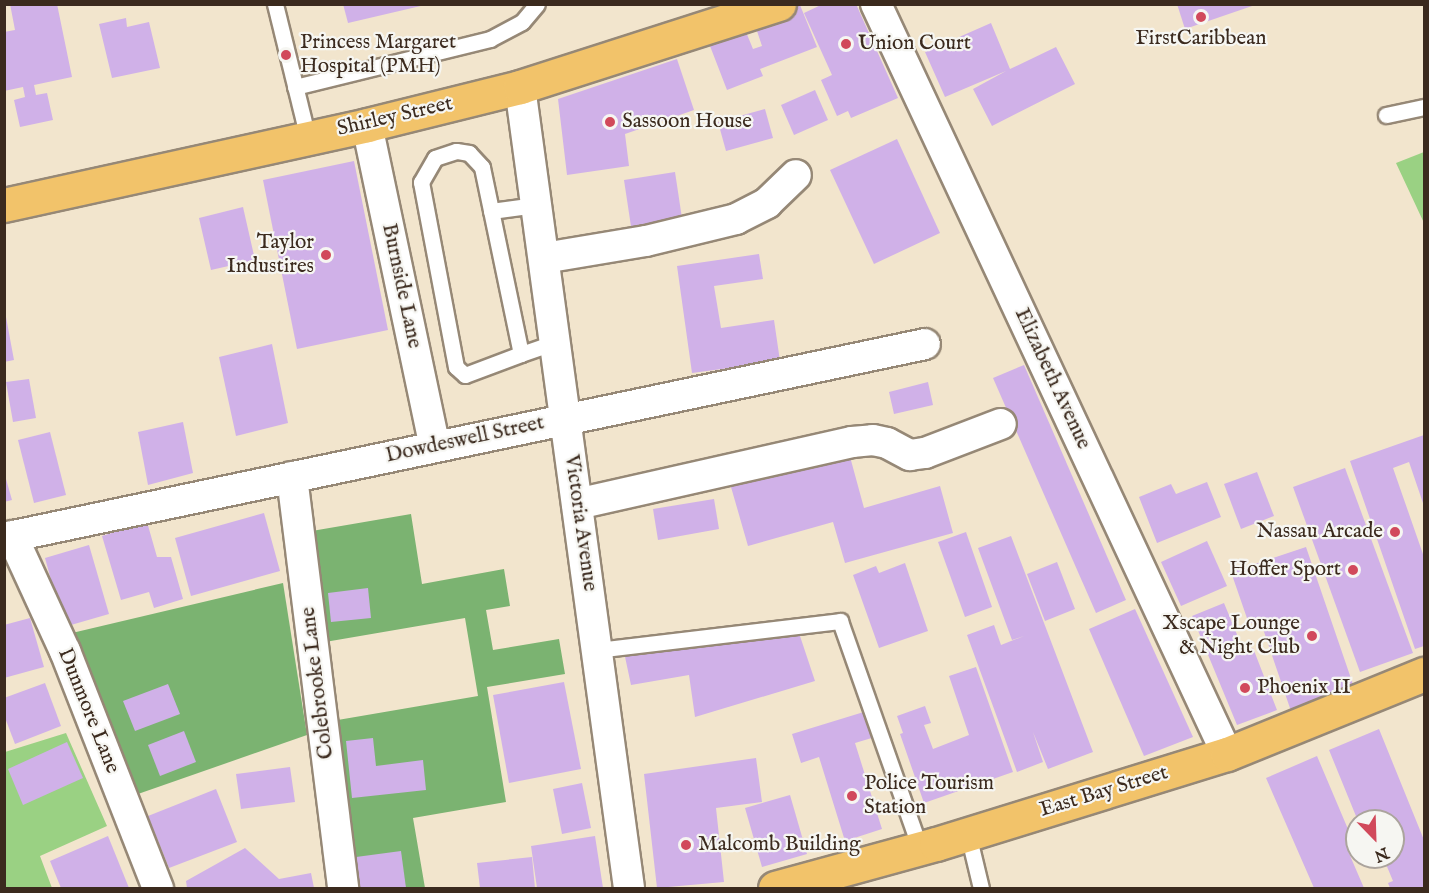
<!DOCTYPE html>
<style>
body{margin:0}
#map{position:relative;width:1429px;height:893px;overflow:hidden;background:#f2e5cd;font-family:"IM FELL English",serif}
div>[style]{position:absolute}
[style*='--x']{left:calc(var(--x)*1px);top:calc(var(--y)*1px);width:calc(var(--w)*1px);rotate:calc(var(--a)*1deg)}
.green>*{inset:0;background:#9ad183}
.forest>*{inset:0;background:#7bb371}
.building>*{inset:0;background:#d0b1e8}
.roads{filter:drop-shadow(2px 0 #968876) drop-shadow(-2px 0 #968876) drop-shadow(0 2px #968876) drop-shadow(0 -2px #968876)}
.lane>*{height:15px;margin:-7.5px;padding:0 7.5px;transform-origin:7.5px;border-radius:7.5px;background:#fff}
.street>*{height:30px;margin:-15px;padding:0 15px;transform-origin:15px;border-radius:15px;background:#fff}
.highway>*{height:33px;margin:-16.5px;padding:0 16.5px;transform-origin:16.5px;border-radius:16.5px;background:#f2c36a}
.dots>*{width:16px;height:16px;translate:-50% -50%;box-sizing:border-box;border:3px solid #f6f6f2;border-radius:50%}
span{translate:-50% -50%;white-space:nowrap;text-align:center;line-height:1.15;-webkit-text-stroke:4.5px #f6f6f2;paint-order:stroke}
.poi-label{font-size:21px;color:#3b2a1e}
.left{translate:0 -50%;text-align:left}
.right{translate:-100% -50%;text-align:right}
.street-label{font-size:21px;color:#3b2a1e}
.frame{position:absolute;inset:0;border:6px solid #3b2a1e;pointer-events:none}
.north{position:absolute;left:1345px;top:809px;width:60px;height:60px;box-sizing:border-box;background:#f6f6f2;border:2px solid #aba49d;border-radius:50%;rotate:157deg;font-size:16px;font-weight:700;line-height:24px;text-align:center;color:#3b2a1e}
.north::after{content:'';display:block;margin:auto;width:21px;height:27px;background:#d1495b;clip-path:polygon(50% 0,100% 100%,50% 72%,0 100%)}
</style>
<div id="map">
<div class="green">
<i style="clip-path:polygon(1424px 152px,1424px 223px,1396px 163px)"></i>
<i style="clip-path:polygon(66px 733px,107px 826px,40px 856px,52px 888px,5px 888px,5px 752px)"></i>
</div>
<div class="forest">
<i style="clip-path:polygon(411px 514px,422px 584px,504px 569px,510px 606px,486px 610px,493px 650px,559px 639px,565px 674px,487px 687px,506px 802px,413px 818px,425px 888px,353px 888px,326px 722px,478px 696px,465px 618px,325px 642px,306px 532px)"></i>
<i style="clip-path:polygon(283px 583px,307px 735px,138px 794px,98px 704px,72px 633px)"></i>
</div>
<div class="building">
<i style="clip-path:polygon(10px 4px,57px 4px,72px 77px,34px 85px,36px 95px,47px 93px,53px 120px,20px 127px,14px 100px,25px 97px,23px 87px,4px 91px,4px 32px,15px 30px)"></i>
<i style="clip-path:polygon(343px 4px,425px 4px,425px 5px,348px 23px)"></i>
<i style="clip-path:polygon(823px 4px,856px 4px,898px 98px,851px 118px,848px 111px,837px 116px,821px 80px,832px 75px,804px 13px)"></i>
<i style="clip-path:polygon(1177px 4px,1255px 4px,1255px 5px,1185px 29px)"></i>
<i style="clip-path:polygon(800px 5px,817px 47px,760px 69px,763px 76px,727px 90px,710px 46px,746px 32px,753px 49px,762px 46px,754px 22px)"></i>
<i style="clip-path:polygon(126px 18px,127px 27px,149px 22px,160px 68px,112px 78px,99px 24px)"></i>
<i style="clip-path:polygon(991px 23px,1010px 69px,1056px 47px,1075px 84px,992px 126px,973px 89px,1006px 71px,945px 97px,925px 52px)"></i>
<i style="clip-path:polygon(677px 59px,694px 110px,625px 134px,629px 166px,567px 175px,558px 99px)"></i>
<i style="clip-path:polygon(815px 90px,828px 120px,794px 135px,781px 105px)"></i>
<i style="clip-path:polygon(765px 109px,773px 138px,726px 151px,718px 122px)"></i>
<i style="clip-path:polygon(897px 139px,940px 233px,874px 264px,830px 170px)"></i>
<i style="clip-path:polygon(354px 161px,388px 330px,297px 349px,263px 180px)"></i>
<i style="clip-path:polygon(675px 172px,683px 225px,632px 233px,624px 180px)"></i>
<i style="clip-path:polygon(243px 207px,255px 260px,211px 270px,199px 218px)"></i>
<i style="clip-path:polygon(759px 254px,763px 279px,714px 286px,721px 328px,774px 320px,780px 361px,692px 373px,677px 266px)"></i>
<i style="clip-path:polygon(6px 317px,14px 360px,4px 362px,4px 318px)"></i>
<i style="clip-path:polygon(272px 344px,288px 423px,236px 436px,219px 357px)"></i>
<i style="clip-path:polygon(1024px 365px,1126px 600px,1096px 613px,993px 378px)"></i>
<i style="clip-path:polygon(29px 379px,36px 418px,13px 422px,6px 382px)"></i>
<i style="clip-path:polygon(928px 382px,933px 405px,894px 414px,889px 392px)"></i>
<i style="clip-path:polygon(183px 422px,193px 473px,148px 485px,138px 432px)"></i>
<i style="clip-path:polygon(50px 432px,66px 495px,34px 503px,18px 440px)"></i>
<i style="clip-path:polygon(1424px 435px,1424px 506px,1409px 462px,1393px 468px,1424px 557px,1424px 646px,1415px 649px,1350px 461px)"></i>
<i style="clip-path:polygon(849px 453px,864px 508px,940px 486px,953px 533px,845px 563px,833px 522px,748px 546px,731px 487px)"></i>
<i style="clip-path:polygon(1345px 468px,1413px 653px,1360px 672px,1293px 487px)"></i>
<i style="clip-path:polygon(4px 472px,12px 500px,4px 502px)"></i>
<i style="clip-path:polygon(1257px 472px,1274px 516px,1241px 529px,1224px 484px)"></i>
<i style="clip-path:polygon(1207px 482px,1221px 517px,1157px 543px,1139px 497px,1171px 484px,1176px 494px)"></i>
<i style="clip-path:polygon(714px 499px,719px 529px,658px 540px,653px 509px)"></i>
<i style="clip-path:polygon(264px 513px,280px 571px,191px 596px,175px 538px)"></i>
<i style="clip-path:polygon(147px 522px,157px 557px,171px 557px,183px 599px,154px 608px,149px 592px,121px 600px,102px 536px)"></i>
<i style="clip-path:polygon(966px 532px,992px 607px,965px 617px,938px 542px)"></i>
<i style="clip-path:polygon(1011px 536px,1093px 752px,1048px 769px,1033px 732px,1043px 762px,1017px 772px,967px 635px,994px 625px,1001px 645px,1024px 636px,1012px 640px,978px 548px)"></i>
<i style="clip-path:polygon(1207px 541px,1227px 586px,1181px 606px,1161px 562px)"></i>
<i style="clip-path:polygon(89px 545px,109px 614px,64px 627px,45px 558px)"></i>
<i style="clip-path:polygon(1306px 547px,1357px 696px,1293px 717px,1260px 620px,1249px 624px,1231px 572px)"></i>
<i style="clip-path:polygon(1057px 562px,1075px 609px,1045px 621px,1027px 574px)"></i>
<i style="clip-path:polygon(905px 563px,928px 631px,879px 648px,853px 575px,876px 566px,879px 573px)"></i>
<i style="clip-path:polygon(368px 588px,371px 618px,331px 622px,328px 593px)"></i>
<i style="clip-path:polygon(1224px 603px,1245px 654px,1253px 648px,1277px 710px,1237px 725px,1192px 616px)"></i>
<i style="clip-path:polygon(1135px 609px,1193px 737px,1144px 756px,1089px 629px)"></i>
<i style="clip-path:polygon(30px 618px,44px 667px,4px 678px,4px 625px)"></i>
<i style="clip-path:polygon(799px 633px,815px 681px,695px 717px,689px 675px,631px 685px,624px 652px)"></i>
<i style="clip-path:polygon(976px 667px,1013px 772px,924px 803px,900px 734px,903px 733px,897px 716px,925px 706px,931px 723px,924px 725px,933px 749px,969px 735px,949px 676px)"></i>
<i style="clip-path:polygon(564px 682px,581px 769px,509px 783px,493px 695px)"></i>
<i style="clip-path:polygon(45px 683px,61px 726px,15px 744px,4px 715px,4px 698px)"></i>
<i style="clip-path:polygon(168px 684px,180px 714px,135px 731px,123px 701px)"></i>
<i style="clip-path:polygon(867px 711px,875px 737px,855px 743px,882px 829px,845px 841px,819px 757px,801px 763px,792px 734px)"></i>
<i style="clip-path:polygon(1379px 729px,1424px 840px,1424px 888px,1390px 888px,1388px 883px,1393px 881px,1383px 857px,1393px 857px,1393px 821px,1358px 821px,1329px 750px)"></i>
<i style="clip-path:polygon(184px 731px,196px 762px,160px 776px,148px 745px)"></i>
<i style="clip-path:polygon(373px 738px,376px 766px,423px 760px,426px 790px,352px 798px,346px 741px)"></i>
<i style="clip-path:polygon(67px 742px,83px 778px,23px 805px,8px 769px)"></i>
<i style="clip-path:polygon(1317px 756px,1356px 848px,1348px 851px,1364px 888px,1314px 888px,1266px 778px)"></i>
<i style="clip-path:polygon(756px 758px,762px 802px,716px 808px,724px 882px,657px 888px,644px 774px)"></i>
<i style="clip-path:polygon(290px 767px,295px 802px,241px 809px,236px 774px)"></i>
<i style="clip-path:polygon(582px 783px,591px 828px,562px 834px,553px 789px)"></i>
<i style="clip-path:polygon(216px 789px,237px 842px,169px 868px,148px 816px)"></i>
<i style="clip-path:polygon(790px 795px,807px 854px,762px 867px,745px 808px)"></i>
<i style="clip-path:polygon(108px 836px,129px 888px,61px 888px,50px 861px)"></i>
<i style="clip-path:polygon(595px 836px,603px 888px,537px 888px,531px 846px)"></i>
<i style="clip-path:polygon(245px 848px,279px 879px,311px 873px,314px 888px,187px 888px,186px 881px)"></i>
<i style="clip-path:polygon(401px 851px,406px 888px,360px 888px,356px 857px)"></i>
<i style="clip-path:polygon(532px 857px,535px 888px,480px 888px,477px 863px)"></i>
</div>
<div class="roads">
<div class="lane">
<i style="--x:275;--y:4;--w:138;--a:76.2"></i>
<i style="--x:295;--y:87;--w:201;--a:-13.8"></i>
<i style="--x:490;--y:39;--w:36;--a:-28"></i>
<i style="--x:522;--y:22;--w:23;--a:-50"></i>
<i style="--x:1386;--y:115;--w:39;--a:-12"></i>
<i style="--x:491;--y:211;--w:45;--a:-7.6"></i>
<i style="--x:521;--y:354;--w:191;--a:-101.8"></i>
<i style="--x:482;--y:167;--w:19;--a:-133"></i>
<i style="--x:469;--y:153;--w:13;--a:-171"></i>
<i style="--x:456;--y:151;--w:22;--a:162"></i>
<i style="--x:435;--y:158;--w:28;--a:120"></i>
<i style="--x:421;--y:182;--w:188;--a:79.3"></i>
<i style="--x:456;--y:367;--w:12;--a:42"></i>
<i style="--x:465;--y:375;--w:60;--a:-20.6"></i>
<i style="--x:521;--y:354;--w:36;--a:-19"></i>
<i style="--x:597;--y:650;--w:245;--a:-6.8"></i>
<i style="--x:840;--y:621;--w:241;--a:70.6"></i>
<i style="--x:968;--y:834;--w:56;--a:76.5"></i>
</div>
<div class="street">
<i style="--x:876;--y:4;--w:828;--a:64.92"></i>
<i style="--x:520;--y:87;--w:808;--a:82.25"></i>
<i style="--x:367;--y:125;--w:329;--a:78.1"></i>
<i style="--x:544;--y:258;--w:103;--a:-9.5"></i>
<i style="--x:646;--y:241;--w:93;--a:-13.7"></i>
<i style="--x:736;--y:219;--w:35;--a:-27"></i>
<i style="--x:767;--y:203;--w:40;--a:-44"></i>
<i style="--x:292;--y:477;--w:414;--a:82.9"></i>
<i style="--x:577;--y:504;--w:282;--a:-12.7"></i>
<i style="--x:852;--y:442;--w:21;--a:-5"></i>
<i style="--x:873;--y:440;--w:14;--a:12"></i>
<i style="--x:887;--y:443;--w:26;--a:28"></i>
<i style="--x:910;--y:455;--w:15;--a:-8"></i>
<i style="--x:925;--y:453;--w:81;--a:-20.9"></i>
<i style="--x:12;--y:536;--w:127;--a:65.3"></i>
<i style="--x:65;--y:651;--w:255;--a:68.6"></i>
<i style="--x:4;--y:538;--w:941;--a:-11.89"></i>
</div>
<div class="highway">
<i style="--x:4;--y:205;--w:372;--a:-12.4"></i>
<i style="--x:367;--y:125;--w:158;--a:-13.9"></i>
<i style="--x:520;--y:87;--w:272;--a:-17.8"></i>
<i style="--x:775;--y:888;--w:167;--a:-15.3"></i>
<i style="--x:936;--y:844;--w:305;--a:-17.2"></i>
<i style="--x:1227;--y:754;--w:213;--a:-22.1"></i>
</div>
</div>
<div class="dots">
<i style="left:1201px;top:17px;background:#d1495b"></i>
<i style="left:846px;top:44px;background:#d1495b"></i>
<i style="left:286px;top:55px;background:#d1495b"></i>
<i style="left:610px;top:122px;background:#d1495b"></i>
<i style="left:326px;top:255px;background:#d1495b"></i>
<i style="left:1395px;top:532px;background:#d1495b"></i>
<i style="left:1353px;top:570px;background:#d1495b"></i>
<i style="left:1312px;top:636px;background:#d1495b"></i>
<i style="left:1245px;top:688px;background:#d1495b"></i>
<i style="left:852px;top:796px;background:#d1495b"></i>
<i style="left:686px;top:845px;background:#d1495b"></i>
</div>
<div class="poi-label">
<span style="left:1201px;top:39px">FirstCaribbean</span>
<span class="left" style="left:300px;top:55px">Princess Margaret<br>Hospital (PMH)</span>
<span class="left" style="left:858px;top:44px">Union Court</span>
<span class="left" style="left:622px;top:122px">Sassoon House</span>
<span class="right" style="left:314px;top:255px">Taylor<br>Industires</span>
<span class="right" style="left:1383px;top:532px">Nassau Arcade</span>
<span class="right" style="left:1341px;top:570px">Hoffer Sport</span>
<span class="right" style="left:1300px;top:636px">Xscape Lounge<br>&amp; Night Club</span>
<span class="left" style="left:1257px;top:688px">Phoenix II</span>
<span class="left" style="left:864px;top:796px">Police Tourism<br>Station</span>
<span class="left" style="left:698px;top:845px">Malcomb Building</span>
</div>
<div class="street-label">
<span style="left:395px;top:117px;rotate:-13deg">Shirley Street</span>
<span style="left:401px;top:286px;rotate:78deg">Burnside Lane</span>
<span style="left:1052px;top:379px;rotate:65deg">Elizabeth Avenue</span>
<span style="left:465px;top:440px;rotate:-12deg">Dowdeswell Street</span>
<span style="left:580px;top:523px;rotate:82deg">Victoria Avenue</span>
<span style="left:318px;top:683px;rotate:-97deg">Colebrooke Lane</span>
<span style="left:88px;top:711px;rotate:68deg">Dunmore Lane</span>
<span style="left:1104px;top:792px;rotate:-17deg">East Bay Street</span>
</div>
<div class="frame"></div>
<div class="north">N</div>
</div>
